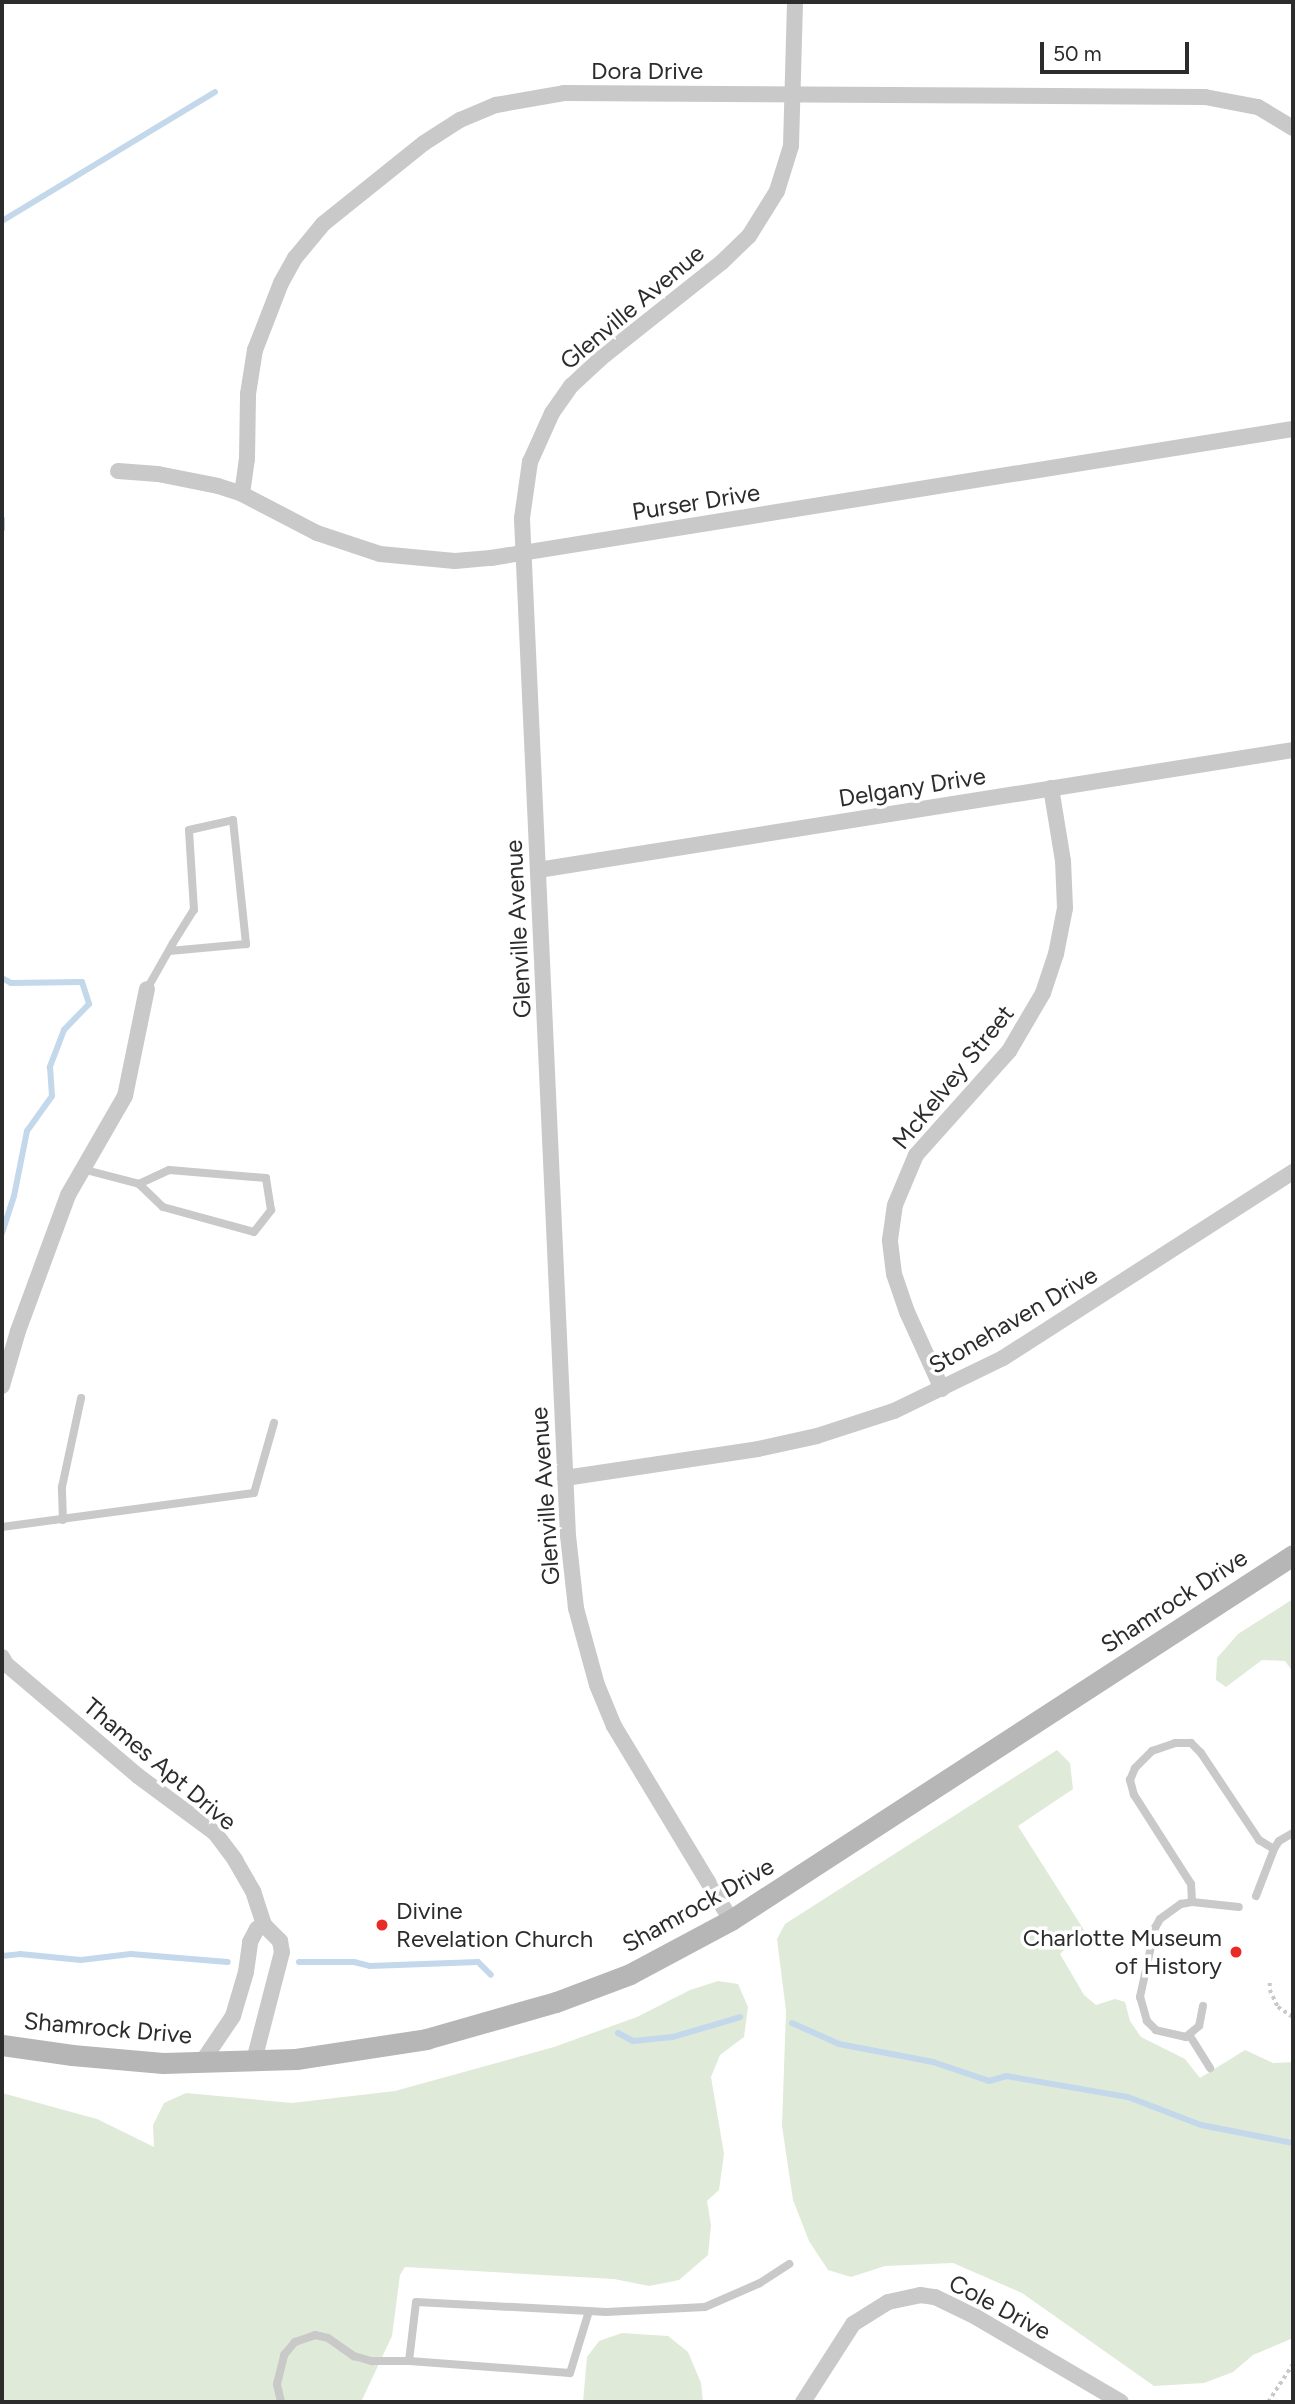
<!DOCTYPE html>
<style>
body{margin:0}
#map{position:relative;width:1295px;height:2404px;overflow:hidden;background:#fff;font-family:Figtree,sans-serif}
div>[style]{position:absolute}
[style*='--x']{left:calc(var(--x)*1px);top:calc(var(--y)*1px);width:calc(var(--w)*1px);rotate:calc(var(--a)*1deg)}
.green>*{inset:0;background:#e0ead8}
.stream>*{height:6px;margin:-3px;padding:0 3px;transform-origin:3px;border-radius:3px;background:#c3d8eb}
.path>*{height:3.5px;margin-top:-1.75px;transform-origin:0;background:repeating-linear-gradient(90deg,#c9c9c9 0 3.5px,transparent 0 7px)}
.lane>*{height:8px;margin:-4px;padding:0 4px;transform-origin:4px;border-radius:4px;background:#c9c9c9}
.street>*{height:16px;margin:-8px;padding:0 8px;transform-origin:8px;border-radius:8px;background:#c9c9c9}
.secondary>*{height:21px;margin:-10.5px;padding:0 10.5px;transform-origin:10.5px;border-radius:10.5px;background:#b6b6b6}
.dots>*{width:19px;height:19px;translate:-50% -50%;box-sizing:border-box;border:4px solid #fff;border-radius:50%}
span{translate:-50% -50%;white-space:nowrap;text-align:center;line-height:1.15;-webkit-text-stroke:7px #fff;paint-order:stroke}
.street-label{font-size:24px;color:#2c2c2c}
.poi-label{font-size:24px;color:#2c2c2c}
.left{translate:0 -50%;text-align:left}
.right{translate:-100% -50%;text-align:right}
.frame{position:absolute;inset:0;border:4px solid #2c2c2c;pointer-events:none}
.scale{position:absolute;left:1040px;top:42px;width:149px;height:32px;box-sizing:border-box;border:4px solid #2c2c2c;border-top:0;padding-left:9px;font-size:21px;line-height:24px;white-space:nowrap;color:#2c2c2c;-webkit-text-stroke:5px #fff;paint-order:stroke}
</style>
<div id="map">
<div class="green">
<i style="clip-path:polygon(1293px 1599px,1293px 1672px,1285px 1661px,1262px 1660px,1226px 1687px,1216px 1680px,1217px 1658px,1238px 1634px)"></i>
<i style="clip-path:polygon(1057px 1750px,1070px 1763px,1073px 1789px,1018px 1826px,1084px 1930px,1060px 1954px,1084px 1995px,1096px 2005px,1115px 1999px,1125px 2002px,1130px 2021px,1141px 2037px,1185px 2059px,1200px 2078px,1245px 2050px,1273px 2063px,1293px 2062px,1293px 2338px,1253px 2355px,1233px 2372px,1204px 2383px,1154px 2386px,1022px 2293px,953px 2263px,885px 2266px,851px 2277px,828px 2270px,809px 2241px,793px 2200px,782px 2126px,786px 2011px,777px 1939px,785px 1924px)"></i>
<i style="clip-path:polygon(718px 1981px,738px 1984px,748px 2007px,744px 2037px,720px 2055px,711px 2077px,724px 2154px,719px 2190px,707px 2201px,711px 2225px,708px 2255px,679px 2280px,649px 2286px,614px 2279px,405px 2267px,400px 2275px,392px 2336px,361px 2402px,2px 2402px,2px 2093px,97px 2119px,154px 2147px,153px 2125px,164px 2103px,186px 2093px,292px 2103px,395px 2091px,554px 2047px,637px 2017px,690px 1990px)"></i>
<i style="clip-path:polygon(622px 2333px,668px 2336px,688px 2352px,701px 2383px,703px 2402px,583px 2402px,587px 2357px,599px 2341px)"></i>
</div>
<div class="stream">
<i style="--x:2;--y:221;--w:249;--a:-31.2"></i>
<i style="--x:2;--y:519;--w:10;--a:90"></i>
<i style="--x:2;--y:978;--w:10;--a:29"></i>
<i style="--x:11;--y:983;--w:71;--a:-0.8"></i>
<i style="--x:82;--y:982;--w:23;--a:72"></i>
<i style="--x:89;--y:1004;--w:36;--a:134"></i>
<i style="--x:64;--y:1030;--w:40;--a:111"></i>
<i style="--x:50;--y:1067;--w:29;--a:86"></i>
<i style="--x:52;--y:1096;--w:43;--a:125.5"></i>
<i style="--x:27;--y:1131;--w:66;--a:101.3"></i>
<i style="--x:14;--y:1196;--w:39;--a:108"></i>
<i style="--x:2;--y:1956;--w:18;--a:-6"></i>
<i style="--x:20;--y:1954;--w:61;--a:5.6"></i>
<i style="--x:81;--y:1960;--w:50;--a:-6.8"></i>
<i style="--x:131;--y:1954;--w:97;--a:4.7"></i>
<i style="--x:299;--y:1962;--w:55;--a:0"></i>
<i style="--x:354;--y:1962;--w:16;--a:14"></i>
<i style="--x:370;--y:1966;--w:108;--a:-2.1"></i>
<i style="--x:478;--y:1962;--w:18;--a:45"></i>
<i style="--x:792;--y:2023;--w:51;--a:24.1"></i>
<i style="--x:839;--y:2044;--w:96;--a:10.8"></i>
<i style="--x:933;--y:2062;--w:59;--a:18.7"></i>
<i style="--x:989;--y:2081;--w:18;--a:-16"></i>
<i style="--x:1006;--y:2076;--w:124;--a:9.8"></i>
<i style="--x:1128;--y:2097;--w:78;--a:21"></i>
<i style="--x:1201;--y:2125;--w:94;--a:11.1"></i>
<i style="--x:618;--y:2033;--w:17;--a:28"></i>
<i style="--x:633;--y:2041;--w:40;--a:-5.7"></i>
<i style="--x:673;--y:2037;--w:70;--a:-16.6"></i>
</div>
<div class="path">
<i style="--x:1270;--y:1983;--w:7;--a:90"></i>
<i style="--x:1270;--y:1990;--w:19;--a:65"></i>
<i style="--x:1278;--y:2007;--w:18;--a:34"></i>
<i style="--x:1268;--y:2402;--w:45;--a:-56.7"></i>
</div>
<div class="lane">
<i style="--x:147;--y:989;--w:53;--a:-60.5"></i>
<i style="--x:173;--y:943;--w:39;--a:-58"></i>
<i style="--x:194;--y:910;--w:80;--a:-93.6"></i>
<i style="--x:189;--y:830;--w:45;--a:-12.8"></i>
<i style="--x:233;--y:820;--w:125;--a:84"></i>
<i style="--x:246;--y:944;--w:77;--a:174.8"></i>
<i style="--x:82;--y:1169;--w:59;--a:14.7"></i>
<i style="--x:139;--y:1184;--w:33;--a:44"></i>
<i style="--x:163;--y:1207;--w:94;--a:15.4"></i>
<i style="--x:254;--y:1232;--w:28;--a:-52"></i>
<i style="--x:271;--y:1210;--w:32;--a:-99"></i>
<i style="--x:266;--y:1178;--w:97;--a:-175.3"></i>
<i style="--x:169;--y:1170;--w:33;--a:155"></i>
<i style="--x:63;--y:1520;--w:33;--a:-92"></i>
<i style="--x:62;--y:1487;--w:91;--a:-77.9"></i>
<i style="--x:2;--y:1527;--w:254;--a:-7.7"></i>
<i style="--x:254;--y:1493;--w:73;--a:-74.1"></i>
<i style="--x:1256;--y:1896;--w:50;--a:-69"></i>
<i style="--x:1274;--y:1849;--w:9;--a:-58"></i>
<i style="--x:1279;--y:1841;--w:16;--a:-30"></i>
<i style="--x:1192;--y:1902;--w:18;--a:-93"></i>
<i style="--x:1191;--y:1884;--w:106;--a:-122.6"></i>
<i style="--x:1134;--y:1795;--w:16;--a:-105"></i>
<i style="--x:1130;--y:1780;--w:13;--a:-67"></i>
<i style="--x:1135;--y:1768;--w:24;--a:-45"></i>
<i style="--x:1152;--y:1751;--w:24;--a:-19"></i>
<i style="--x:1175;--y:1743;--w:16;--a:0"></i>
<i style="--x:1191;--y:1743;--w:14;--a:45"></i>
<i style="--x:1201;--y:1753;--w:105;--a:56.3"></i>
<i style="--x:1259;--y:1840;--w:17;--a:31"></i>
<i style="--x:1203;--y:2006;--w:20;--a:101"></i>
<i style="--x:1199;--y:2026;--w:17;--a:140"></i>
<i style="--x:1186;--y:2037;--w:31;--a:-167"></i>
<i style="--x:1156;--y:2030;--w:13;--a:-135"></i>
<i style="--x:1147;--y:2021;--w:25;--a:-106"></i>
<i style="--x:1140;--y:1997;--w:71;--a:-77.7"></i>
<i style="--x:1155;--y:1928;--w:10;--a:-61"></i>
<i style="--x:1160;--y:1919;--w:26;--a:-36"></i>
<i style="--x:1181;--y:1904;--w:11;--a:-10"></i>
<i style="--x:1192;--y:1902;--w:47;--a:6.1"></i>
<i style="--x:1190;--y:2036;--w:38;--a:58"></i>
<i style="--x:589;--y:2311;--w:65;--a:107"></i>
<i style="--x:570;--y:2373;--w:161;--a:-175.7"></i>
<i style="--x:409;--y:2361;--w:59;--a:-83.2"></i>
<i style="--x:416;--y:2302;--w:173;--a:3"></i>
<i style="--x:589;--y:2311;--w:17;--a:3"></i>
<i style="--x:606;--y:2312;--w:99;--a:-2.9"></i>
<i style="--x:705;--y:2307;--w:60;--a:-23.6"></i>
<i style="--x:760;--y:2283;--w:35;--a:-33"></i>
<i style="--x:281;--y:2402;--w:18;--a:-103"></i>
<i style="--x:277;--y:2384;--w:30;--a:-76"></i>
<i style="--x:284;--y:2355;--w:17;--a:-50"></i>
<i style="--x:295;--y:2342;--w:21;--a:-19"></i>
<i style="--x:315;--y:2335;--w:13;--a:13"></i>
<i style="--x:328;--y:2338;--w:32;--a:35"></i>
<i style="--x:354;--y:2356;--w:19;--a:16"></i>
<i style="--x:372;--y:2361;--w:37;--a:0"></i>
</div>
<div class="street">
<i style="--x:118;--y:471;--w:40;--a:4.3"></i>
<i style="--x:158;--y:474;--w:61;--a:11.3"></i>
<i style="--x:218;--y:486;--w:25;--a:18"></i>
<i style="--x:242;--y:494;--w:85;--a:27.5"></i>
<i style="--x:317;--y:533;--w:66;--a:18.4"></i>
<i style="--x:380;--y:554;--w:75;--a:5.3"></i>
<i style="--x:455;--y:561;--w:36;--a:-5"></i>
<i style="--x:491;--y:558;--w:812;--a:-9.14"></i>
<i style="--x:242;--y:494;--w:35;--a:-82"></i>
<i style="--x:247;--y:459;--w:65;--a:-89.1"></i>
<i style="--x:248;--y:394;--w:45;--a:-81"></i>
<i style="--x:255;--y:350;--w:72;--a:-68.8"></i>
<i style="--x:281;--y:283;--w:29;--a:-61"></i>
<i style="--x:295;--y:258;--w:44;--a:-50.5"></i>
<i style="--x:323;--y:224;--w:129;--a:-38.7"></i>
<i style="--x:424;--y:143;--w:43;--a:-32.6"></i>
<i style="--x:460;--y:120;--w:39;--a:-23"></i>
<i style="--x:496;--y:105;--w:69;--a:-10"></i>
<i style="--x:564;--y:93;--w:641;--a:0.36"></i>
<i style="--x:1205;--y:97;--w:54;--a:10.7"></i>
<i style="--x:1258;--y:107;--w:41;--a:31"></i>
<i style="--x:538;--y:870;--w:764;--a:-9.03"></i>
<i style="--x:2;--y:1386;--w:57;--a:-73.8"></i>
<i style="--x:18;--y:1331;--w:145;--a:-69.8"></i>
<i style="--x:68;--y:1195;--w:114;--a:-60.1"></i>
<i style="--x:125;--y:1096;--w:109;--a:-78.4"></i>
<i style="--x:942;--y:1389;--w:85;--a:-114.4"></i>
<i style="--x:907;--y:1312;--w:40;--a:-108.9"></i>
<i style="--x:894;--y:1274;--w:34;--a:-97"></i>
<i style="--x:890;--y:1240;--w:35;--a:-82"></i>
<i style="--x:895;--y:1205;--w:54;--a:-67.2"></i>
<i style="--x:916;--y:1155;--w:140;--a:-48.2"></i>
<i style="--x:1009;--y:1051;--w:67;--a:-59.6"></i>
<i style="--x:1043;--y:993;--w:41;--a:-71.6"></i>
<i style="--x:1056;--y:954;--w:47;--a:-78.9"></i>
<i style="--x:1065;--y:908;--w:47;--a:-92.4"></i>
<i style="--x:1063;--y:861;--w:74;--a:-99.3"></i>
<i style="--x:565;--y:1478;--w:195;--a:-8.5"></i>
<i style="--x:758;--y:1449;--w:60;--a:-12.4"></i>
<i style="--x:817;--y:1436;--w:81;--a:-18"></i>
<i style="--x:894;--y:1411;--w:121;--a:-25.9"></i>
<i style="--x:1003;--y:1358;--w:345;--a:-32.7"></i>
<i style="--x:2;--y:1657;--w:8;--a:60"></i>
<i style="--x:6;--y:1664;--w:173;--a:40.3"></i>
<i style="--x:138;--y:1776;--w:96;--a:36.5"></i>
<i style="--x:215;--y:1833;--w:34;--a:53"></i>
<i style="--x:235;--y:1860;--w:36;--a:60"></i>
<i style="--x:253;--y:1891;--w:36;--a:72"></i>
<i style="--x:264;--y:1925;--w:23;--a:45"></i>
<i style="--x:280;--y:1941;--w:11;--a:80"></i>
<i style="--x:282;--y:1952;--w:112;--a:104.5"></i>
<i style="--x:731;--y:1920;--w:227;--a:-121.1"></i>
<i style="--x:614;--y:1726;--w:44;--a:-112.5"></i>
<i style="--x:597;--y:1685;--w:80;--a:-105.3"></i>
<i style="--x:576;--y:1608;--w:72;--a:-96.3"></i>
<i style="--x:568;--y:1536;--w:1019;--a:-92.59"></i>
<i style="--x:522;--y:518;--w:57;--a:-81.9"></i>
<i style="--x:530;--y:462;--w:54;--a:-65.8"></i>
<i style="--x:552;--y:413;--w:33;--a:-55"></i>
<i style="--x:571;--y:386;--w:41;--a:-43"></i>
<i style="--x:601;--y:358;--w:154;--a:-38.4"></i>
<i style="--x:722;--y:262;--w:37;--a:-44"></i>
<i style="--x:749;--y:236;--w:53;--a:-58.1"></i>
<i style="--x:777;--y:191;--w:47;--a:-72.7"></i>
<i style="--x:791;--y:146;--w:144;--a:-88.4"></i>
<i style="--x:202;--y:2062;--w:55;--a:-56"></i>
<i style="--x:233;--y:2016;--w:46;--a:-73.5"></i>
<i style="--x:246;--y:1972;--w:30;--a:-82"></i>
<i style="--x:250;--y:1942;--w:15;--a:-62"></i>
<i style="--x:257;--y:1929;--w:8;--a:-30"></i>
<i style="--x:803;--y:2402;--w:93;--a:-57.3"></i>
<i style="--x:853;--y:2324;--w:41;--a:-32.2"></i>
<i style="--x:888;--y:2302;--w:33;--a:-12"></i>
<i style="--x:920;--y:2295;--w:15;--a:8"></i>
<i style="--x:935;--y:2297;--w:46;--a:26"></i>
<i style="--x:976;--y:2317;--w:168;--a:30.4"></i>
</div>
<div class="secondary">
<i style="--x:2;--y:2045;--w:71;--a:8.1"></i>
<i style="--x:72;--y:2055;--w:91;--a:5"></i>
<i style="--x:163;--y:2063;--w:133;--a:-1.7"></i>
<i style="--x:296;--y:2059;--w:132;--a:-8.7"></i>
<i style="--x:426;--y:2039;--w:135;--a:-15.9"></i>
<i style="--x:556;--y:2002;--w:79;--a:-20.7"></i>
<i style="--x:630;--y:1974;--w:115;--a:-28.1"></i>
<i style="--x:731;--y:1920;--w:670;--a:-33"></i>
</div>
<div class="dots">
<i style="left:382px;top:1925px;background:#e92b28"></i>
<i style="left:1236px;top:1952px;background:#e92b28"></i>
</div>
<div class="street-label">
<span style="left:647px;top:71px">Dora Drive</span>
<span style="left:632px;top:307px;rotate:-40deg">Glenville Avenue</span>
<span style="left:696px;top:502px;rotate:-9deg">Purser Drive</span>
<span style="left:912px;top:787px;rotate:-9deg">Delgany Drive</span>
<span style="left:518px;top:929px;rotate:-93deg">Glenville Avenue</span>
<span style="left:953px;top:1077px;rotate:-51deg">McKelvey Street</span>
<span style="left:1013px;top:1320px;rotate:-30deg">Stonehaven Drive</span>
<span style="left:545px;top:1496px;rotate:-94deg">Glenville Avenue</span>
<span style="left:1174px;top:1601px;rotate:-33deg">Shamrock Drive</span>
<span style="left:160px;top:1764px;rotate:40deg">Thames Apt Drive</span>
<span style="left:698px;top:1905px;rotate:-29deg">Shamrock Drive</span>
<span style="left:108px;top:2028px;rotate:5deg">Shamrock Drive</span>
<span style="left:1000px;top:2307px;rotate:28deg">Cole Drive</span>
</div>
<div class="poi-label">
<span class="left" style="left:396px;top:1925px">Divine<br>Revelation Church</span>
<span class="right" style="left:1222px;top:1952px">Charlotte Museum<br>of History</span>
</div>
<div class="frame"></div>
<div class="scale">50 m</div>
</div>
